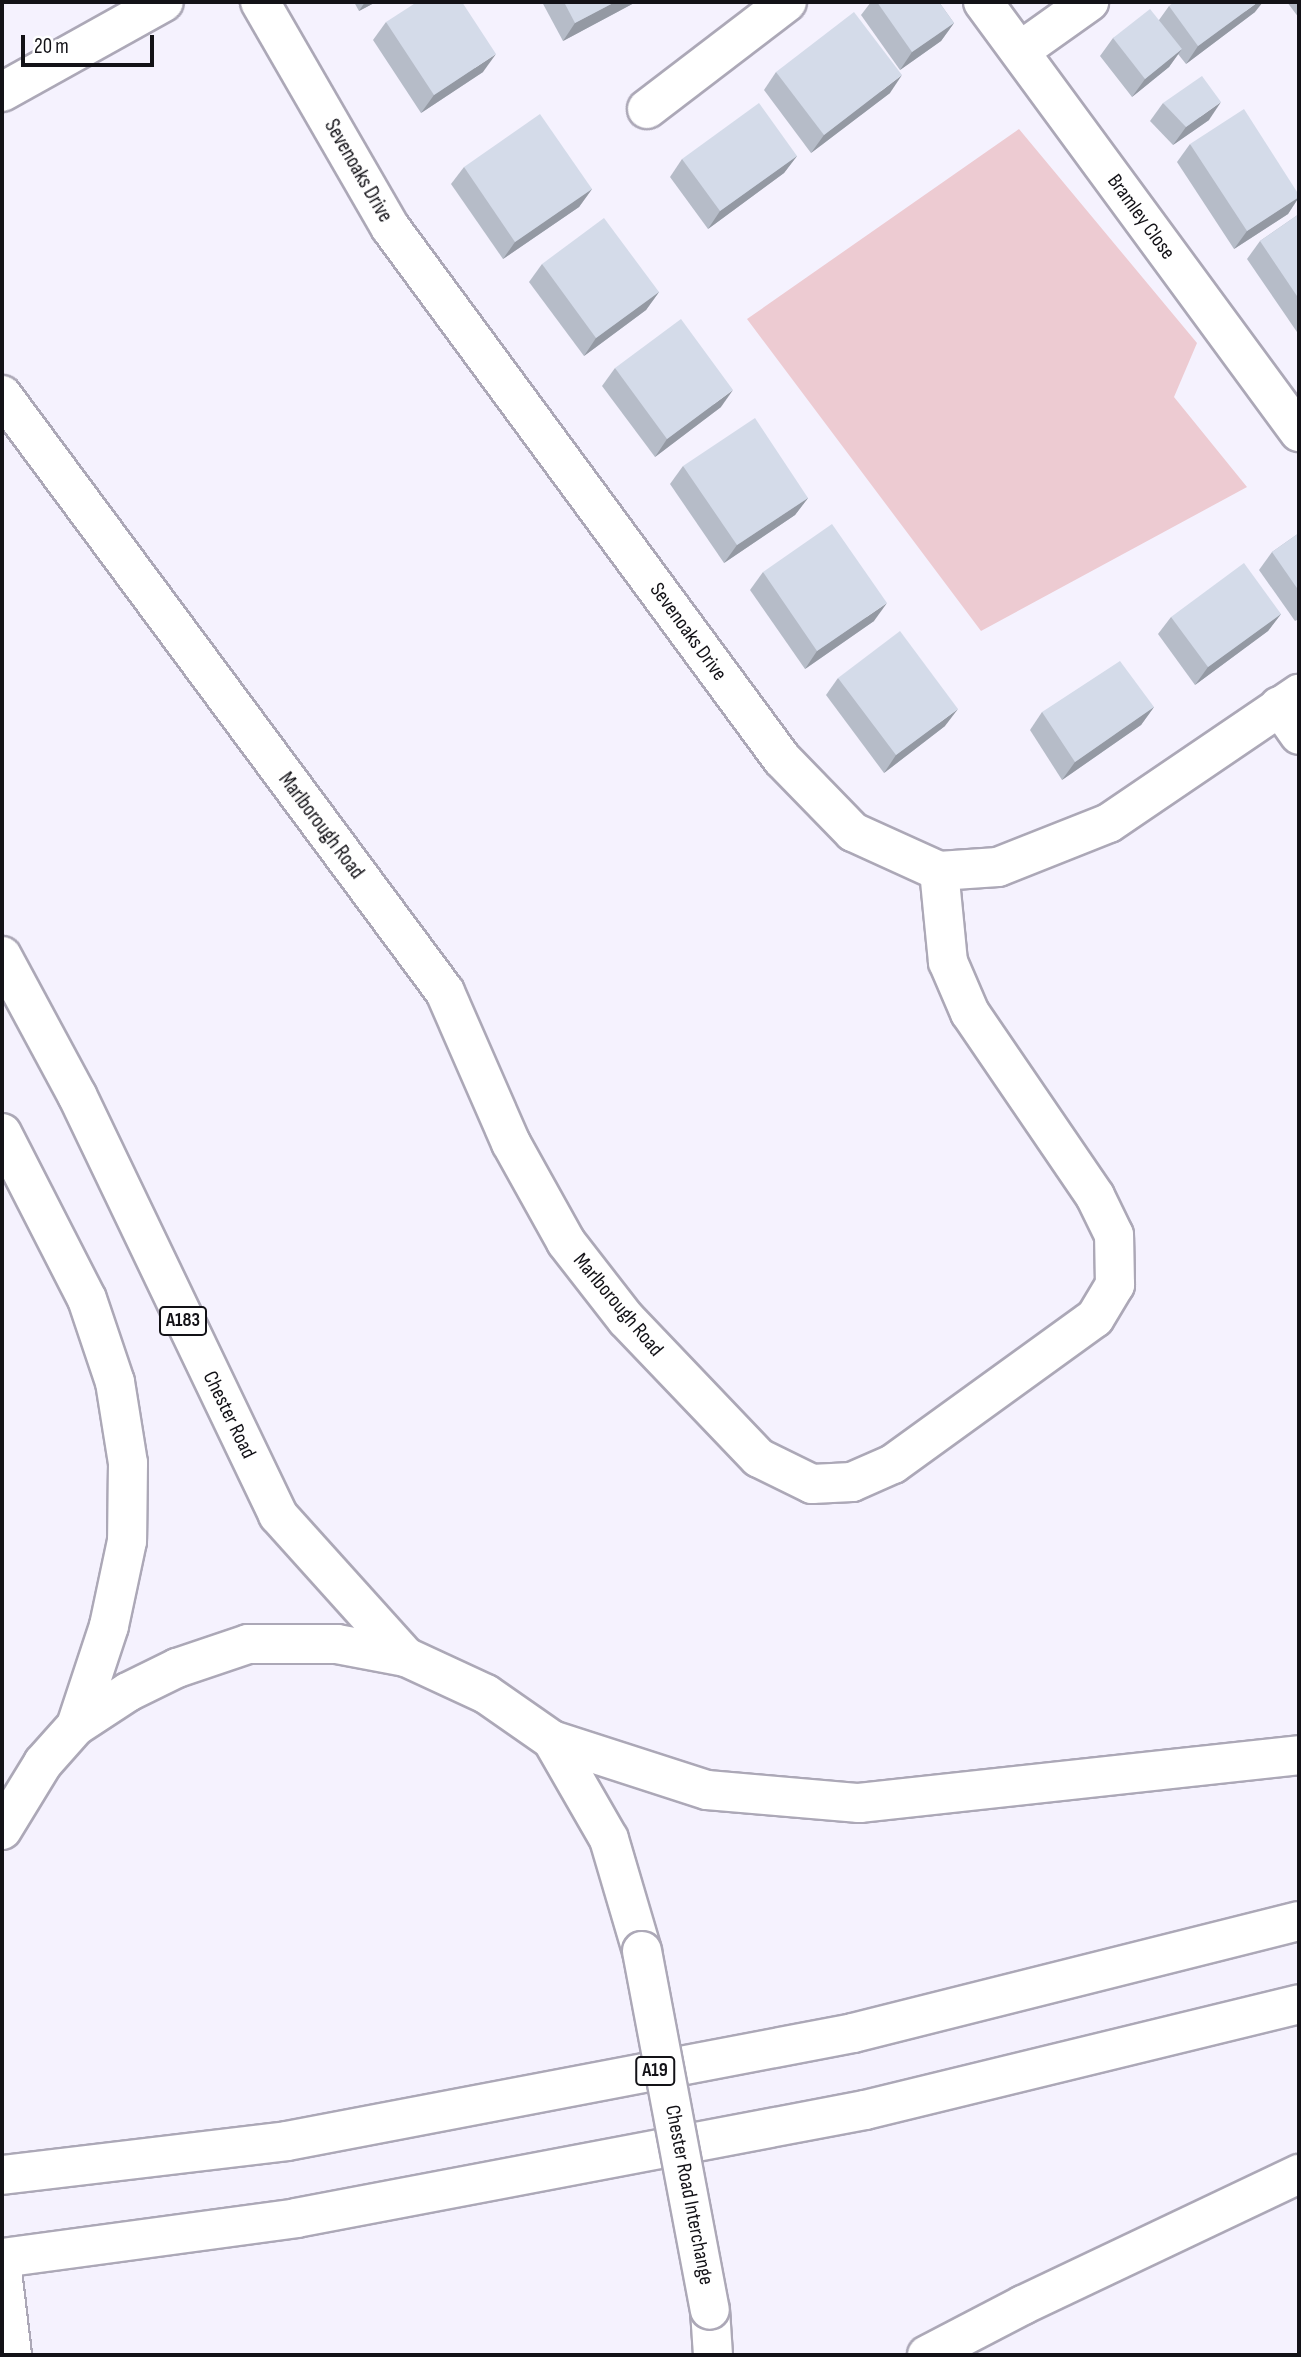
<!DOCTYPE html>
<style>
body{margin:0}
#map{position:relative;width:1301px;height:2357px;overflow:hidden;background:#f5f2fe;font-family:"Sofia Sans Condensed",sans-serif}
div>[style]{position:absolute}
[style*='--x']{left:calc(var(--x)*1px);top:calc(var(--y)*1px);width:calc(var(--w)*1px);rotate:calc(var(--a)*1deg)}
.green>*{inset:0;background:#edcbd2}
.roads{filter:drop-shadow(2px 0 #aca8b7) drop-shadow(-2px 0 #aca8b7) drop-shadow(0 2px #aca8b7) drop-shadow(0 -2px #aca8b7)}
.minor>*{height:38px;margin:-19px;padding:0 19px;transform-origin:19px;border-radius:19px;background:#fff}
.primary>*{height:38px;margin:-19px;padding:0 19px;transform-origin:19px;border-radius:19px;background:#fff}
.trunk>*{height:38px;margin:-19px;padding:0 19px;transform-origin:19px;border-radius:19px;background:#fff}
.bridges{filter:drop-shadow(2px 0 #aca8b7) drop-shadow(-2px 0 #aca8b7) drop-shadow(0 2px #aca8b7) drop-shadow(0 -2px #aca8b7)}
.primary-bridge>*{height:38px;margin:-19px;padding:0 19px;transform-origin:19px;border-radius:19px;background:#fff}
.wall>*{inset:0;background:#b6bcc8}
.shaded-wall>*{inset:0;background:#9499a3}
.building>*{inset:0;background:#d4dbe9}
span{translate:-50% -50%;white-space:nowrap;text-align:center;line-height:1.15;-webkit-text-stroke:5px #fff;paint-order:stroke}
.shield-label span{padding:2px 5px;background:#fff;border:2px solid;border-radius:5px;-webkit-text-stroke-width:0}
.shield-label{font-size:19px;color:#131217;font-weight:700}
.street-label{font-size:21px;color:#131217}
.frame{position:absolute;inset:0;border:4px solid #131217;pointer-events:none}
.scale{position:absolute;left:21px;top:35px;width:133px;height:32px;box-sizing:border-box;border:4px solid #131217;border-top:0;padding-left:9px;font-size:21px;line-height:24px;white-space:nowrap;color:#131217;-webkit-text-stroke:5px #fff;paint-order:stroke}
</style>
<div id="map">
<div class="green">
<i style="clip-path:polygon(1019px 129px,1197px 343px,1174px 397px,1247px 487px,981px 631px,747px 319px)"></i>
</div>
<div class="roads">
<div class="minor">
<i style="--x:260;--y:2;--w:260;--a:60"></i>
<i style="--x:390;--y:227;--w:661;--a:53.62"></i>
<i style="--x:782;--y:759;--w:102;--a:45.8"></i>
<i style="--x:853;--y:832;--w:94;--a:24.4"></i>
<i style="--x:939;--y:871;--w:59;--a:-3.9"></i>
<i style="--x:998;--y:867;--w:119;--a:-21.6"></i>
<i style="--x:1109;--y:823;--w:230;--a:-34.2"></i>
<i style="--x:983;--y:2;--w:534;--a:53.69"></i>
<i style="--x:1020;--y:51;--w:85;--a:-35.4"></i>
<i style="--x:2;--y:92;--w:185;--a:-29.1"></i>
<i style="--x:647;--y:109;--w:176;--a:-37.4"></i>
<i style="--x:2;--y:395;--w:743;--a:53.42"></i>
<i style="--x:445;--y:992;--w:165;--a:66.4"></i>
<i style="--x:511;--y:1143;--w:113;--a:60.9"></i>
<i style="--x:566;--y:1242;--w:98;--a:52.1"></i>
<i style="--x:626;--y:1319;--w:192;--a:46.3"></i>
<i style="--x:759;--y:1458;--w:59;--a:26.1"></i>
<i style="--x:812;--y:1484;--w:40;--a:-2.9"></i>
<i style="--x:852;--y:1482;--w:45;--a:-23.7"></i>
<i style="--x:893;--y:1464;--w:249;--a:-35.9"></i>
<i style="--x:1095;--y:1318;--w:39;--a:-59"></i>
<i style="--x:1115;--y:1285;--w:50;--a:-91.1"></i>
<i style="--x:1114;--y:1235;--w:43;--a:-116"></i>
<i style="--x:1095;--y:1196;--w:222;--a:-124.3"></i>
<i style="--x:970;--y:1013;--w:56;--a:-113.3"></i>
<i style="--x:948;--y:962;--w:91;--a:-95.6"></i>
<i style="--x:1279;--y:706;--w:35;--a:55"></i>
</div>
<div class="primary">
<i style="--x:2;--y:956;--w:158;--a:61.7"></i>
<i style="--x:77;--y:1095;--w:466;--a:64.4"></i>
<i style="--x:278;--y:1515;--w:191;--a:48"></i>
<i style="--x:2;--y:1133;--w:186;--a:62.9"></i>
<i style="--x:87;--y:1299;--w:88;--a:71.4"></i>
<i style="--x:115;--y:1382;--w:82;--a:80.9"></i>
<i style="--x:128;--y:1463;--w:78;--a:90.7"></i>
<i style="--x:127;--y:1541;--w:87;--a:102"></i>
<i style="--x:109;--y:1626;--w:105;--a:108.3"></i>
<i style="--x:2;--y:1830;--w:79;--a:-58.5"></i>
<i style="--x:43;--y:1763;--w:50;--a:-48.3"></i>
<i style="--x:76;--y:1726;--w:62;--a:-33.2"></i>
<i style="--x:128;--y:1692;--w:55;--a:-26.1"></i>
<i style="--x:177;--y:1668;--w:75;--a:-18.7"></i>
<i style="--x:248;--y:1644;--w:89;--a:0"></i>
<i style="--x:337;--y:1644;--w:70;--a:10.7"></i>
<i style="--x:406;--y:1657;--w:88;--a:24.8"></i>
<i style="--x:486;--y:1694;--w:80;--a:34.9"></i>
<i style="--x:552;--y:1740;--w:114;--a:60.1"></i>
<i style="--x:609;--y:1839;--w:117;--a:73.6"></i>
<i style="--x:2;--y:2271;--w:85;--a:83.2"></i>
<i style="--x:710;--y:2310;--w:45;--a:86.2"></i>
</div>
<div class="trunk">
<i style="--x:552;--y:1740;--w:163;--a:17.9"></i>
<i style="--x:707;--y:1790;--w:153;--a:4.9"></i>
<i style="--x:859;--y:1803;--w:443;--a:-6.2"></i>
<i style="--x:2;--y:2175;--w:287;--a:-6.8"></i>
<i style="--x:287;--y:2141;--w:576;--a:-10.8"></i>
<i style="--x:853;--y:2033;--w:460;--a:-14.1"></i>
<i style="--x:2;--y:2258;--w:297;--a:-7.7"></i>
<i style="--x:296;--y:2218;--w:579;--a:-10.75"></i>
<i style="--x:865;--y:2110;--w:447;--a:-13.7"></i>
<i style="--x:927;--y:2355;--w:108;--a:-27.5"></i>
<i style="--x:1023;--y:2305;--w:306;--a:-25.4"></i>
</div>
</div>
<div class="bridges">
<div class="primary-bridge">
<i style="--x:642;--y:1951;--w:365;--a:79.3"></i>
</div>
</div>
<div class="wall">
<i style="clip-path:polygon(354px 2px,376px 2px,359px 11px)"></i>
<i style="clip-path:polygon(542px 2px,636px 2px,563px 41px)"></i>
<i style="clip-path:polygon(871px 2px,939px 2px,954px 23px,941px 41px,900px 70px,861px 15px)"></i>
<i style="clip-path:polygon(1287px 2px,1299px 2px,1299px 18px)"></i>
<i style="clip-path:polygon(1169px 6px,1255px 12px,1186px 64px,1178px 54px,1169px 67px,1132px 97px,1100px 56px,1113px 38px,1159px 20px)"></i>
<i style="clip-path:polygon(386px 22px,483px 72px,421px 113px,373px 40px)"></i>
<i style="clip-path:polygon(776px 72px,890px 93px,811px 153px,764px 90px)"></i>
<i style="clip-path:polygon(1163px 103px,1209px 120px,1173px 145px,1150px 121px)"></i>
<i style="clip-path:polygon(1190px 144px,1299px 197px,1288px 214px,1234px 249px,1177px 162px)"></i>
<i style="clip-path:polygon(797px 156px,784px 173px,708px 229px,670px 177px,682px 159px)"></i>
<i style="clip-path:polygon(464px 167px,592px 189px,579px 207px,503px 259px,451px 184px)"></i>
<i style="clip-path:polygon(1299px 214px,1299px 330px,1297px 332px,1247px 259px,1260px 241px)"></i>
<i style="clip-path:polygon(542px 264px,659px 292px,646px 310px,584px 356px,529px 282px)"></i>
<i style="clip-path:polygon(615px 368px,721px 407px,655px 457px,602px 386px)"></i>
<i style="clip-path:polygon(683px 466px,808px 498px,795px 515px,724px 563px,670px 484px)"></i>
<i style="clip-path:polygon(1299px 533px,1299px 619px,1295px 621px,1259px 570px,1272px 552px)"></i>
<i style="clip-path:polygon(763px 572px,874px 621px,805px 669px,750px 590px)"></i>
<i style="clip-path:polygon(1281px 614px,1268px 631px,1195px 685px,1158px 634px,1171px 617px)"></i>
<i style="clip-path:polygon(838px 678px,945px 726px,884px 773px,826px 695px)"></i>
<i style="clip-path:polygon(1154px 707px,1141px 725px,1062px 780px,1030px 730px,1042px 712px)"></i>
</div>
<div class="shaded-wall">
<i style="clip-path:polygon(365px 2px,376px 2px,359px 11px)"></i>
<i style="clip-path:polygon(615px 2px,636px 2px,563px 41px,575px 23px)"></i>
<i style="clip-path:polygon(1258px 2px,1263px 2px,1255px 12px,1186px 64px,1198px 46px)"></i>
<i style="clip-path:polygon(954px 23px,941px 41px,900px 70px,912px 52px)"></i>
<i style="clip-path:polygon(1182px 49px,1169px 67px,1132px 97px,1145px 79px)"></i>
<i style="clip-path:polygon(496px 54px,483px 72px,421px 113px,434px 95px)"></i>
<i style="clip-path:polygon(902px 75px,890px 93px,811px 153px,824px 135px)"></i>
<i style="clip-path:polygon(1221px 102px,1209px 120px,1173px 145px,1186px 127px)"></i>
<i style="clip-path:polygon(797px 156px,784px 173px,708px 229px,720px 211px)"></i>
<i style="clip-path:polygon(592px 189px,579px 207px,503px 259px,515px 242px)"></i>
<i style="clip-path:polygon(1299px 197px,1288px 214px,1234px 249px,1247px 231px)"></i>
<i style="clip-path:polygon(659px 292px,646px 310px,584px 356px,596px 338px)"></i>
<i style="clip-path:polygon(733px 390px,721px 407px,655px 457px,667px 439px)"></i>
<i style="clip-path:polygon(808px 498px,795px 515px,724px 563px,737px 545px)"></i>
<i style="clip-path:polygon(887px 603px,874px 621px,805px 669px,817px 651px)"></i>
<i style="clip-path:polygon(1281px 614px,1268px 631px,1195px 685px,1208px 667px)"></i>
<i style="clip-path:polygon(1154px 707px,1141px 725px,1062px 780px,1075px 762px)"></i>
<i style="clip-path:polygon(958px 709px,945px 726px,884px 773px,896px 755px)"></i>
</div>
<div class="building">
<i style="clip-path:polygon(417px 2px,462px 2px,496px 54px,434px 95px,386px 22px)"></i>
<i style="clip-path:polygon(564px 2px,615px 2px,575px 23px)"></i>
<i style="clip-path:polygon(877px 2px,939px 2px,954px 23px,912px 52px)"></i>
<i style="clip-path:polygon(1174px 2px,1258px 2px,1198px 46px,1169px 6px)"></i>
<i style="clip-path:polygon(1150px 9px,1182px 49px,1145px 79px,1113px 38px)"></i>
<i style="clip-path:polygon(854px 12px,902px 75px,824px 135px,776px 72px)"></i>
<i style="clip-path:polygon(1202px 76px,1221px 102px,1186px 127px,1163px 103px)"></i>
<i style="clip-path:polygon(759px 103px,797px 156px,720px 211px,682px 159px)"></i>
<i style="clip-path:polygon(1244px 109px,1299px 195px,1299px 197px,1247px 231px,1190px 144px)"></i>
<i style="clip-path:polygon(540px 114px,592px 189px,515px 242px,464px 167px)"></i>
<i style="clip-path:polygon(1299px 214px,1299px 299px,1260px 241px)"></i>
<i style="clip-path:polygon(604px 218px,659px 292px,596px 338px,542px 264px)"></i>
<i style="clip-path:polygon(681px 319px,733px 390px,667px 439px,615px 368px)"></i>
<i style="clip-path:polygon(755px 418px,808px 498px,737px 545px,683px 466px)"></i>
<i style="clip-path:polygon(832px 524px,887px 603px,817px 651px,763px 572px)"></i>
<i style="clip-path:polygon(1299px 533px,1299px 591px,1272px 552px)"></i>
<i style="clip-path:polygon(1244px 563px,1281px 614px,1208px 667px,1171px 617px)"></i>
<i style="clip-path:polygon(900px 631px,958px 709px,896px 755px,838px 678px)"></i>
<i style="clip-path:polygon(1120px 661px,1154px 707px,1075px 762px,1042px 712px)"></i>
</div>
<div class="shield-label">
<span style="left:183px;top:1321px">A183</span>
<span style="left:655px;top:2071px">A19</span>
</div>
<div class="street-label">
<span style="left:358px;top:171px;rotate:60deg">Sevenoaks Drive</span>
<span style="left:1141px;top:217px;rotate:54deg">Bramley Close</span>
<span style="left:688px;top:632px;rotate:54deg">Sevenoaks Drive</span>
<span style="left:321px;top:826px;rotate:53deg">Marlborough Road</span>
<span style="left:618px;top:1305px;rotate:50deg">Marlborough Road</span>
<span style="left:229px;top:1415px;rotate:64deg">Chester Road</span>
<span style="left:689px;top:2195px;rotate:79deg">Chester Road Interchange</span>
</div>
<div class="frame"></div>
<div class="scale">20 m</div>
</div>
